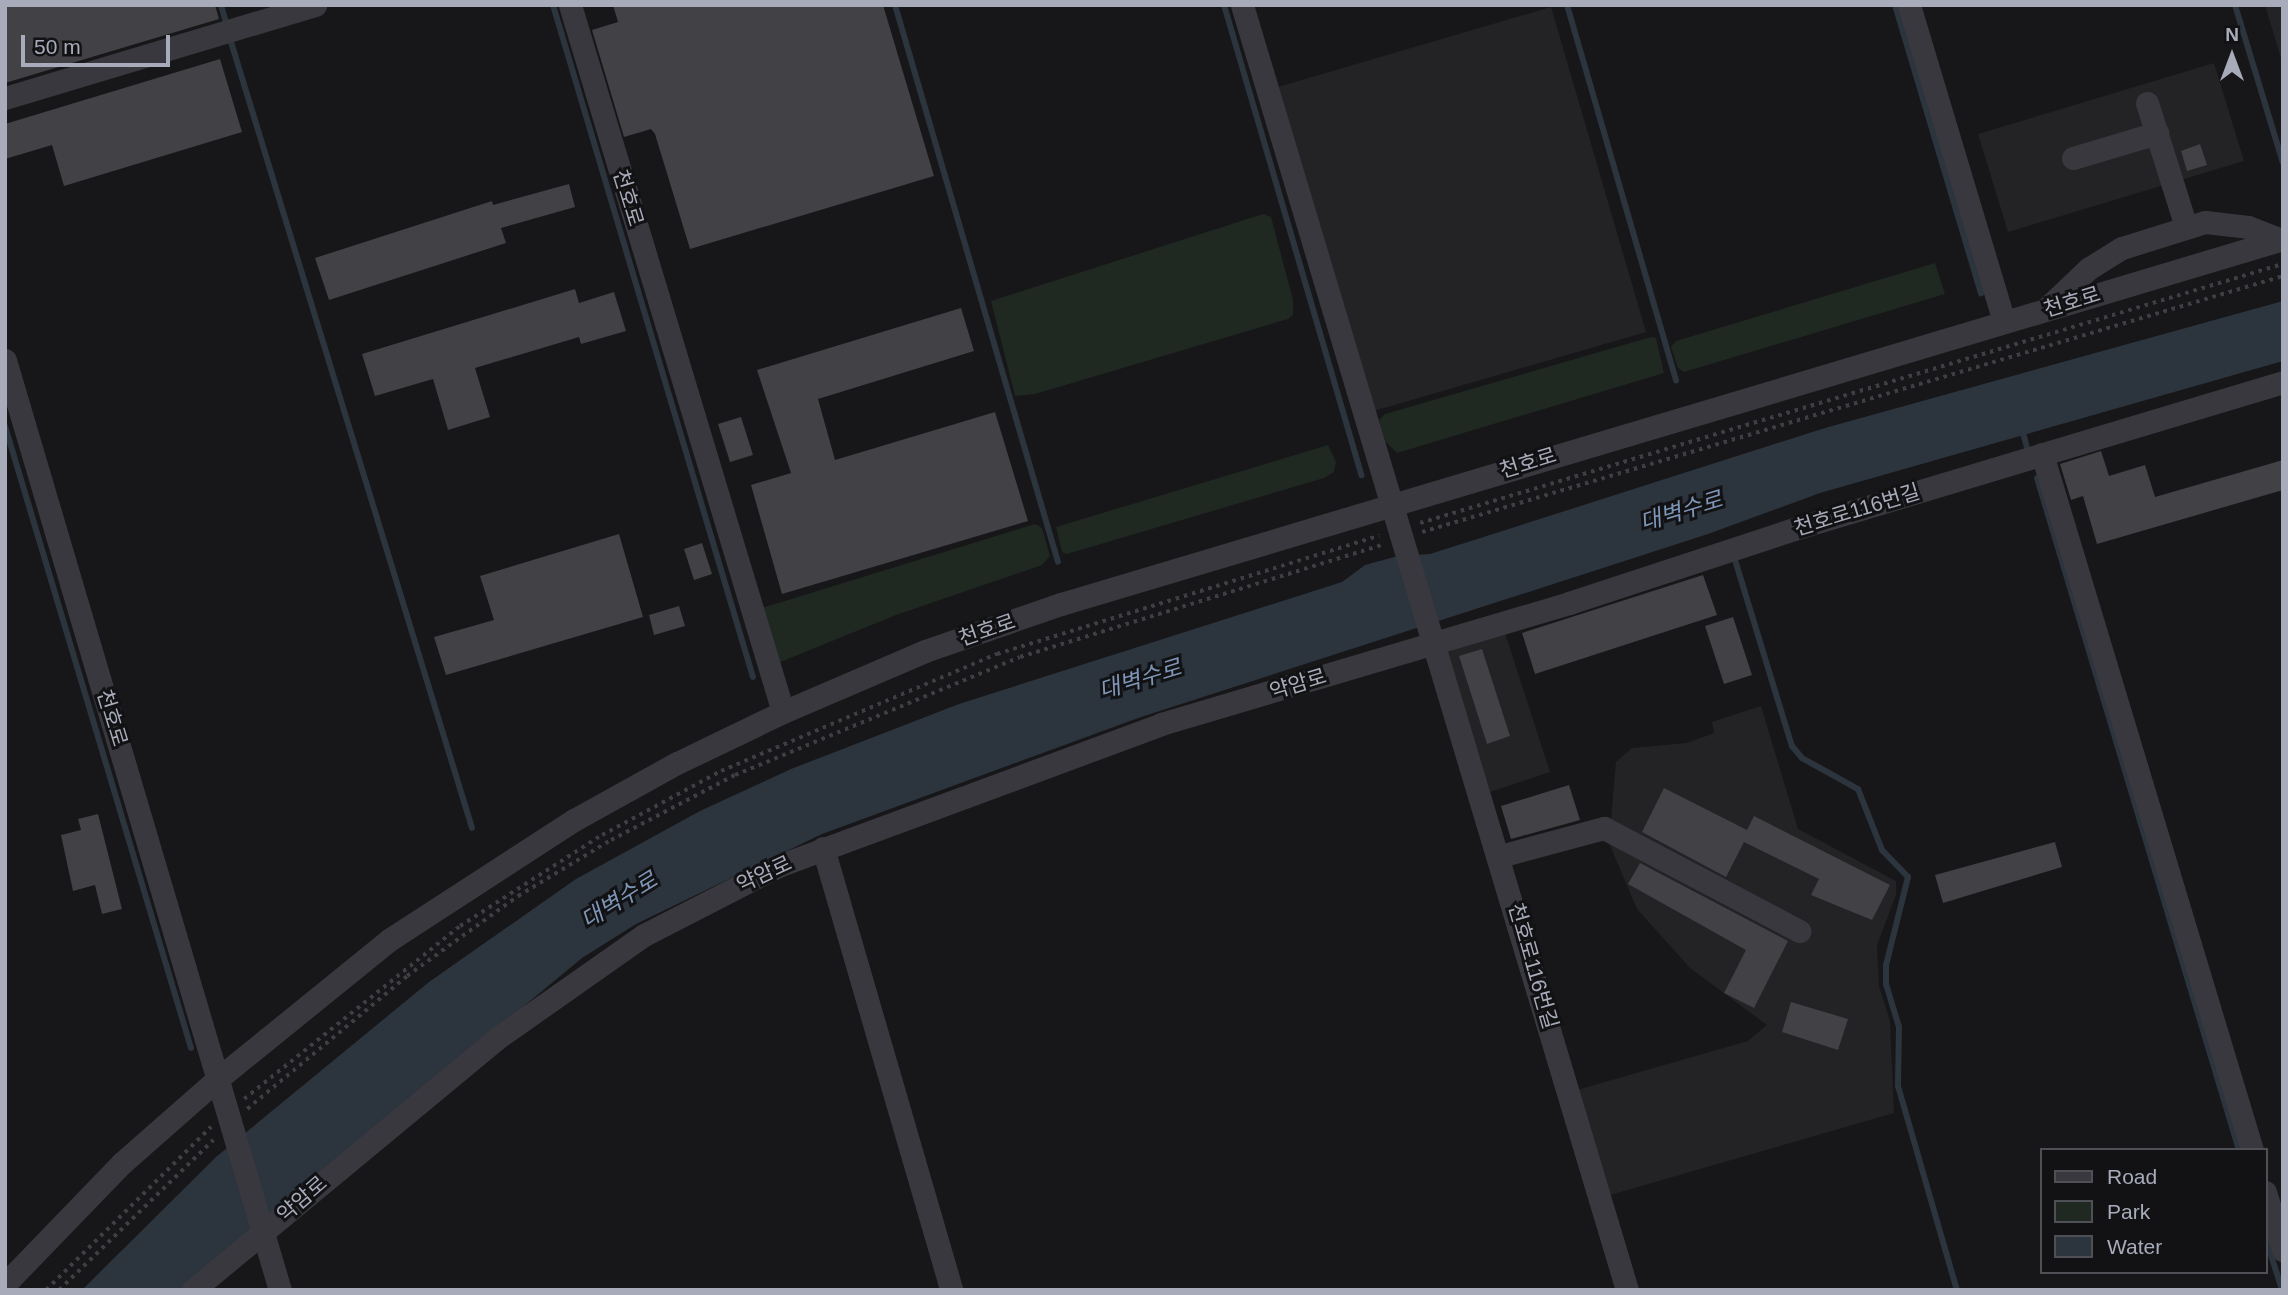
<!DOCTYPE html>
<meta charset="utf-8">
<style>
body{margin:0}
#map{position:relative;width:2288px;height:1295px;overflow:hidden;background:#171719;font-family:Arial,"Noto Sans KR",sans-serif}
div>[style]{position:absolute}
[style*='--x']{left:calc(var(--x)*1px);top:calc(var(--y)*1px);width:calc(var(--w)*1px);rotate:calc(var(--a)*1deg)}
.built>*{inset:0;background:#232326}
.green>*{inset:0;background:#1f2821}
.water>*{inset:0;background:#2c343e}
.stream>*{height:6px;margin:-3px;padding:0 3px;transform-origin:3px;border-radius:3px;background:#2c343e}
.building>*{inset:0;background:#414146}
.path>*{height:3.5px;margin-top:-1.75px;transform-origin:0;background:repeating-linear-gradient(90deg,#3e3f45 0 3.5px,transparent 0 8.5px)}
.minor>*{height:23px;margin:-11.5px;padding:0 11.5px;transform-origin:11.5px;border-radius:11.5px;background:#38383e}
span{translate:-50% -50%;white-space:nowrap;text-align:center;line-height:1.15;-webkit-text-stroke:6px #121214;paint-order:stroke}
.street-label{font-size:21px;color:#a8acba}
.water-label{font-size:23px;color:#7e96b7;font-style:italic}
.frame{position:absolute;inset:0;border:7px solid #a8acba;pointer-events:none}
.legend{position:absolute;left:2040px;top:1148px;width:228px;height:126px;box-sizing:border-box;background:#121214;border:2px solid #4e5056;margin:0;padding:9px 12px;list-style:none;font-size:21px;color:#a8acba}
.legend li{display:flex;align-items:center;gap:14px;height:35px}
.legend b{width:35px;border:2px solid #4e5056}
.north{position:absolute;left:2197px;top:21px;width:70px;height:70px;-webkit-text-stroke:5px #121214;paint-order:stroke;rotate:0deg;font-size:19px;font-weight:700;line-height:28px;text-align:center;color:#a8acba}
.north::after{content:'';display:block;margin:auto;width:24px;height:32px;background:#a8acba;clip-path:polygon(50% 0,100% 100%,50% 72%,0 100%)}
.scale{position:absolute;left:21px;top:35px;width:149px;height:32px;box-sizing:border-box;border:4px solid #a8acba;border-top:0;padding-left:9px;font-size:21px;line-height:24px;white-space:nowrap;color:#a8acba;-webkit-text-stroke:5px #121214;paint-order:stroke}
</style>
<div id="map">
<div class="built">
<i style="clip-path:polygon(2265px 5px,2283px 5px,2283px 65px)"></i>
<i style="clip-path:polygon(1551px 7px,1646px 332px,1374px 411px,1278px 87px)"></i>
<i style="clip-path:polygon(2214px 63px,2244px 161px,2008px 232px,1978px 134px)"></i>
<i style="clip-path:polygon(1505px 633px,1550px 772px,1487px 793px,1443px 651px)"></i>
<i style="clip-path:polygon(1761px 706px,1798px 829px,1896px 881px,1896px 895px,1877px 945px,1879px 986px,1890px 1021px,1894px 1113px,1610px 1195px,1577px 1090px,1748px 1041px,1767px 1025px,1690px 968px,1637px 909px,1609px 843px,1616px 762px,1632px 748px,1687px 743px,1714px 733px,1712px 722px)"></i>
</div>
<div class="green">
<i style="clip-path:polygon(1263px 214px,1271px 217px,1293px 300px,1293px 315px,1288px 319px,1035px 394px,1015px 396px,991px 301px)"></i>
<i style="clip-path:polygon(1935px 263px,1945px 294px,1684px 372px,1678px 368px,1671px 347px,1676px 341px)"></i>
<i style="clip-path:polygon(1651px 337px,1656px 338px,1664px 373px,1397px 453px,1385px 441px,1379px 420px,1385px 414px)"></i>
<i style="clip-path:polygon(1328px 445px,1336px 462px,1334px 472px,1324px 478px,1067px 554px,1062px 552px,1056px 527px)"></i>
<i style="clip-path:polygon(1035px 524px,1042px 528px,1050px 556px,1042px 565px,896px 615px,778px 663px,759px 609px)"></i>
</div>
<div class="water">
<i style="clip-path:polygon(2283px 301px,2283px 361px,1820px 493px,1708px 534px,1141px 717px,822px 834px,636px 924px,582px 958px,181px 1290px,82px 1290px,216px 1157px,429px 982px,576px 879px,700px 811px,791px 769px,959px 704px,1342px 582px,1365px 565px,1398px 556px,1430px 554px,1825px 428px)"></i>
</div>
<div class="stream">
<i style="--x:221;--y:5;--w:18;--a:74"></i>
<i style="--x:553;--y:5;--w:701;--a:73.43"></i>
<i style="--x:895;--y:5;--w:580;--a:73.69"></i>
<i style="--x:1224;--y:5;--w:490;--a:73.7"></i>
<i style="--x:1567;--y:5;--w:391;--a:73.8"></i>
<i style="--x:1895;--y:5;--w:301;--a:73.4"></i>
<i style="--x:2235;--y:5;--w:165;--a:73.1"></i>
<i style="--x:231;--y:42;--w:822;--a:72.95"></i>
<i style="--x:5;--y:426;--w:649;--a:73.35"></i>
<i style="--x:2022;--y:429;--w:20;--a:75"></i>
<i style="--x:2037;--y:478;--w:702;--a:73.27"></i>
<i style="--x:1735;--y:560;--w:195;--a:73"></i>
<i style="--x:1792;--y:746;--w:16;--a:50"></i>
<i style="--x:1802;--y:758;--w:64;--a:29"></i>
<i style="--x:1858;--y:789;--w:66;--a:68.5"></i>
<i style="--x:1882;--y:850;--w:37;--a:46"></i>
<i style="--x:1908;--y:877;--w:91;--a:104"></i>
<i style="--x:1886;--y:965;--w:19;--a:90"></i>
<i style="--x:1886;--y:984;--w:45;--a:73.2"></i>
<i style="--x:1899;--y:1027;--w:59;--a:91"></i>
<i style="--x:1898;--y:1086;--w:212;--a:73.9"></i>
<i style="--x:2265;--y:1236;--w:57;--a:72.5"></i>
</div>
<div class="building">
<i style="clip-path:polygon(5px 5px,215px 5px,219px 19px,5px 83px)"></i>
<i style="clip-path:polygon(613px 5px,883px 5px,934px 176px,690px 249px,655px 134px,651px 129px,624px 137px,592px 30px,618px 22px)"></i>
<i style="clip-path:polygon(220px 59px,242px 132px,64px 186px,52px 145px,5px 159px,5px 124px)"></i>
<i style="clip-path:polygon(2200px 144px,2207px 165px,2187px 171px,2181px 151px)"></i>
<i style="clip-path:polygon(569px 184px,575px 207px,501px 228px,506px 243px,329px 300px,315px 258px,492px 201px,493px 205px)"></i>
<i style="clip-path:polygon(575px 289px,579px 303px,614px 292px,626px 331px,581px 344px,579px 337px,475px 368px,490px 417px,448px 430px,433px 379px,375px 396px,362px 354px)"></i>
<i style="clip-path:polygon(961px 308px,974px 351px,818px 399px,835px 460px,995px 412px,1028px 521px,782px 594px,751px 485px,791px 473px,757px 370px)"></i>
<i style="clip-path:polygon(741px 417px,753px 455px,730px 462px,718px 424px)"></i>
<i style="clip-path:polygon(2101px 451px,2109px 476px,2145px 465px,2155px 497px,2283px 460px,2283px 490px,2097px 544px,2083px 496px,2071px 500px,2060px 464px)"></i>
<i style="clip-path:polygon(619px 534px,643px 617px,446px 675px,434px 637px,494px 620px,480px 576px)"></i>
<i style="clip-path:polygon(702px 543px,712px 574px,694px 580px,684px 549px)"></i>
<i style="clip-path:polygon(1703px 575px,1717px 615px,1535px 674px,1522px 633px)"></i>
<i style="clip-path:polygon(679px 606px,685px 626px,654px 635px,649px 615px)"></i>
<i style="clip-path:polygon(1733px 617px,1752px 675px,1724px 684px,1705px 626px)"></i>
<i style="clip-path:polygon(1482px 649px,1510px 736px,1487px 744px,1459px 656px)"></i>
<i style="clip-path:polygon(1569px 785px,1580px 820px,1511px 839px,1501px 806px)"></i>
<i style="clip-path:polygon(1664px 788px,1747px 830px,1754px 816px,1890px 885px,1872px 920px,1811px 895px,1819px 879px,1744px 842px,1726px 877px,1642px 832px)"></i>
<i style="clip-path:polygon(98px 814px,122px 909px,102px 914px,95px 885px,73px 891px,61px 835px,81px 830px,78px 819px)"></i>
<i style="clip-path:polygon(2055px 842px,2062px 867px,1943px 903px,1935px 875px)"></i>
<i style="clip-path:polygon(1640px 863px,1788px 941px,1754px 1008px,1724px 993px,1746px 950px,1628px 884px)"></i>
<i style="clip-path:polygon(1791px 1002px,1848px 1019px,1838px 1050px,1782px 1032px)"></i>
</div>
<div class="path">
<i style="--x:1420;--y:523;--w:901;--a:-16.71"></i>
<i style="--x:1422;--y:532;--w:898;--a:-16.56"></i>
<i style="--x:244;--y:1099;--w:277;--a:-38.7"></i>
<i style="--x:460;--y:926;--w:169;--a:-32.7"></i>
<i style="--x:602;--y:835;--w:135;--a:-28.3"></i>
<i style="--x:721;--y:771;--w:300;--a:-23"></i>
<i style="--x:997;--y:654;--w:400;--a:-17.2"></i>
<i style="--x:247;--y:1109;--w:208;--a:-39.7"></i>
<i style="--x:407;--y:976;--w:137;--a:-35.8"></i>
<i style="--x:518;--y:896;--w:109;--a:-31.1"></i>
<i style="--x:611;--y:840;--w:140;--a:-27.7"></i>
<i style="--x:735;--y:775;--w:308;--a:-22.5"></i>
<i style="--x:1020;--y:657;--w:378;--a:-17.2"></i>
<i style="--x:46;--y:1290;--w:232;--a:-44.7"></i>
<i style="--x:59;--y:1290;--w:215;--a:-44.2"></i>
</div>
<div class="minor">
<i style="--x:570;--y:5;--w:738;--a:73.23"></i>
<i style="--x:1242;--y:5;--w:1341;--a:73.32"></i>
<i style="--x:1909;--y:5;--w:331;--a:73.3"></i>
<i style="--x:5;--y:98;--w:324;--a:-16.7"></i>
<i style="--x:2147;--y:103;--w:130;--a:72.5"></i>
<i style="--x:2073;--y:158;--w:88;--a:-16.6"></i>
<i style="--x:2049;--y:306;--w:54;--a:-43.5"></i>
<i style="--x:2088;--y:269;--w:40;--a:-32"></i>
<i style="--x:2122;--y:248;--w:87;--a:-17.4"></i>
<i style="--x:2205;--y:222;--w:43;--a:6.6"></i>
<i style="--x:2248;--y:227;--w:34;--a:21"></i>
<i style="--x:5;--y:360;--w:970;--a:73.53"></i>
<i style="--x:2042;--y:454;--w:727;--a:73.21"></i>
<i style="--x:823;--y:848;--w:460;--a:73.8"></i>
<i style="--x:1500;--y:856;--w:108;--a:-15.1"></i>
<i style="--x:1604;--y:828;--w:221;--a:27.8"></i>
<i style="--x:2265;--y:1192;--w:61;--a:72.8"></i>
<i style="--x:5;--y:1284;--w:168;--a:-46"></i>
<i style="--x:122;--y:1163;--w:130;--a:-41.3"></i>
<i style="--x:220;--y:1077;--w:218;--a:-39"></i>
<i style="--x:389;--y:940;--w:221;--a:-33"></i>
<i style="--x:574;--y:820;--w:118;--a:-29"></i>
<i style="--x:677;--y:763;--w:118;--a:-25.7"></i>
<i style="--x:783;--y:712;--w:155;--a:-23.2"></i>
<i style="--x:925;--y:651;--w:144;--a:-19.1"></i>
<i style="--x:1061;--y:604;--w:1275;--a:-16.63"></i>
<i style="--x:193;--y:1290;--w:393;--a:-39.6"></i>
<i style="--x:496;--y:1039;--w:181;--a:-35.1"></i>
<i style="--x:644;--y:935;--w:151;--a:-27.2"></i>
<i style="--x:778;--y:866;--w:408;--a:-20.3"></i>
<i style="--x:1161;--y:724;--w:426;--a:-16.5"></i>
<i style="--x:1569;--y:603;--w:237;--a:-18.2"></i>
<i style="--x:1794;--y:529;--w:511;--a:-16.73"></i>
</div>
<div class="street-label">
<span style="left:628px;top:198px;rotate:73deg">천호로</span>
<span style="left:2072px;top:302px;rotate:-17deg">천호로</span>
<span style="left:1528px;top:463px;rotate:-17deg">천호로</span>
<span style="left:1857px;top:510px;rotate:-17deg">천호로116번길</span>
<span style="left:987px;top:630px;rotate:-19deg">천호로</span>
<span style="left:1298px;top:684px;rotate:-17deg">약암로</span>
<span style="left:112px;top:718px;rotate:73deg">천호로</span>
<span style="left:764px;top:874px;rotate:-25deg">약암로</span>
<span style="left:1533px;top:966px;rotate:74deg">천호로116번길</span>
<span style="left:302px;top:1199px;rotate:-41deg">약암로</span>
</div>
<div class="water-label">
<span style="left:1681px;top:511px;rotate:-17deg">대벽수로</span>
<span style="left:1140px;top:679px;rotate:-17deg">대벽수로</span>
<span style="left:619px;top:900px;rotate:-32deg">대벽수로</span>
</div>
<div class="frame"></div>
<ul class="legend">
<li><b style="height:9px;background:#38383e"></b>Road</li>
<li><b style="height:19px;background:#1f2821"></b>Park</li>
<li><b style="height:19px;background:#2c343e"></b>Water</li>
</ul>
<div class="north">N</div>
<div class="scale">50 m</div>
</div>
